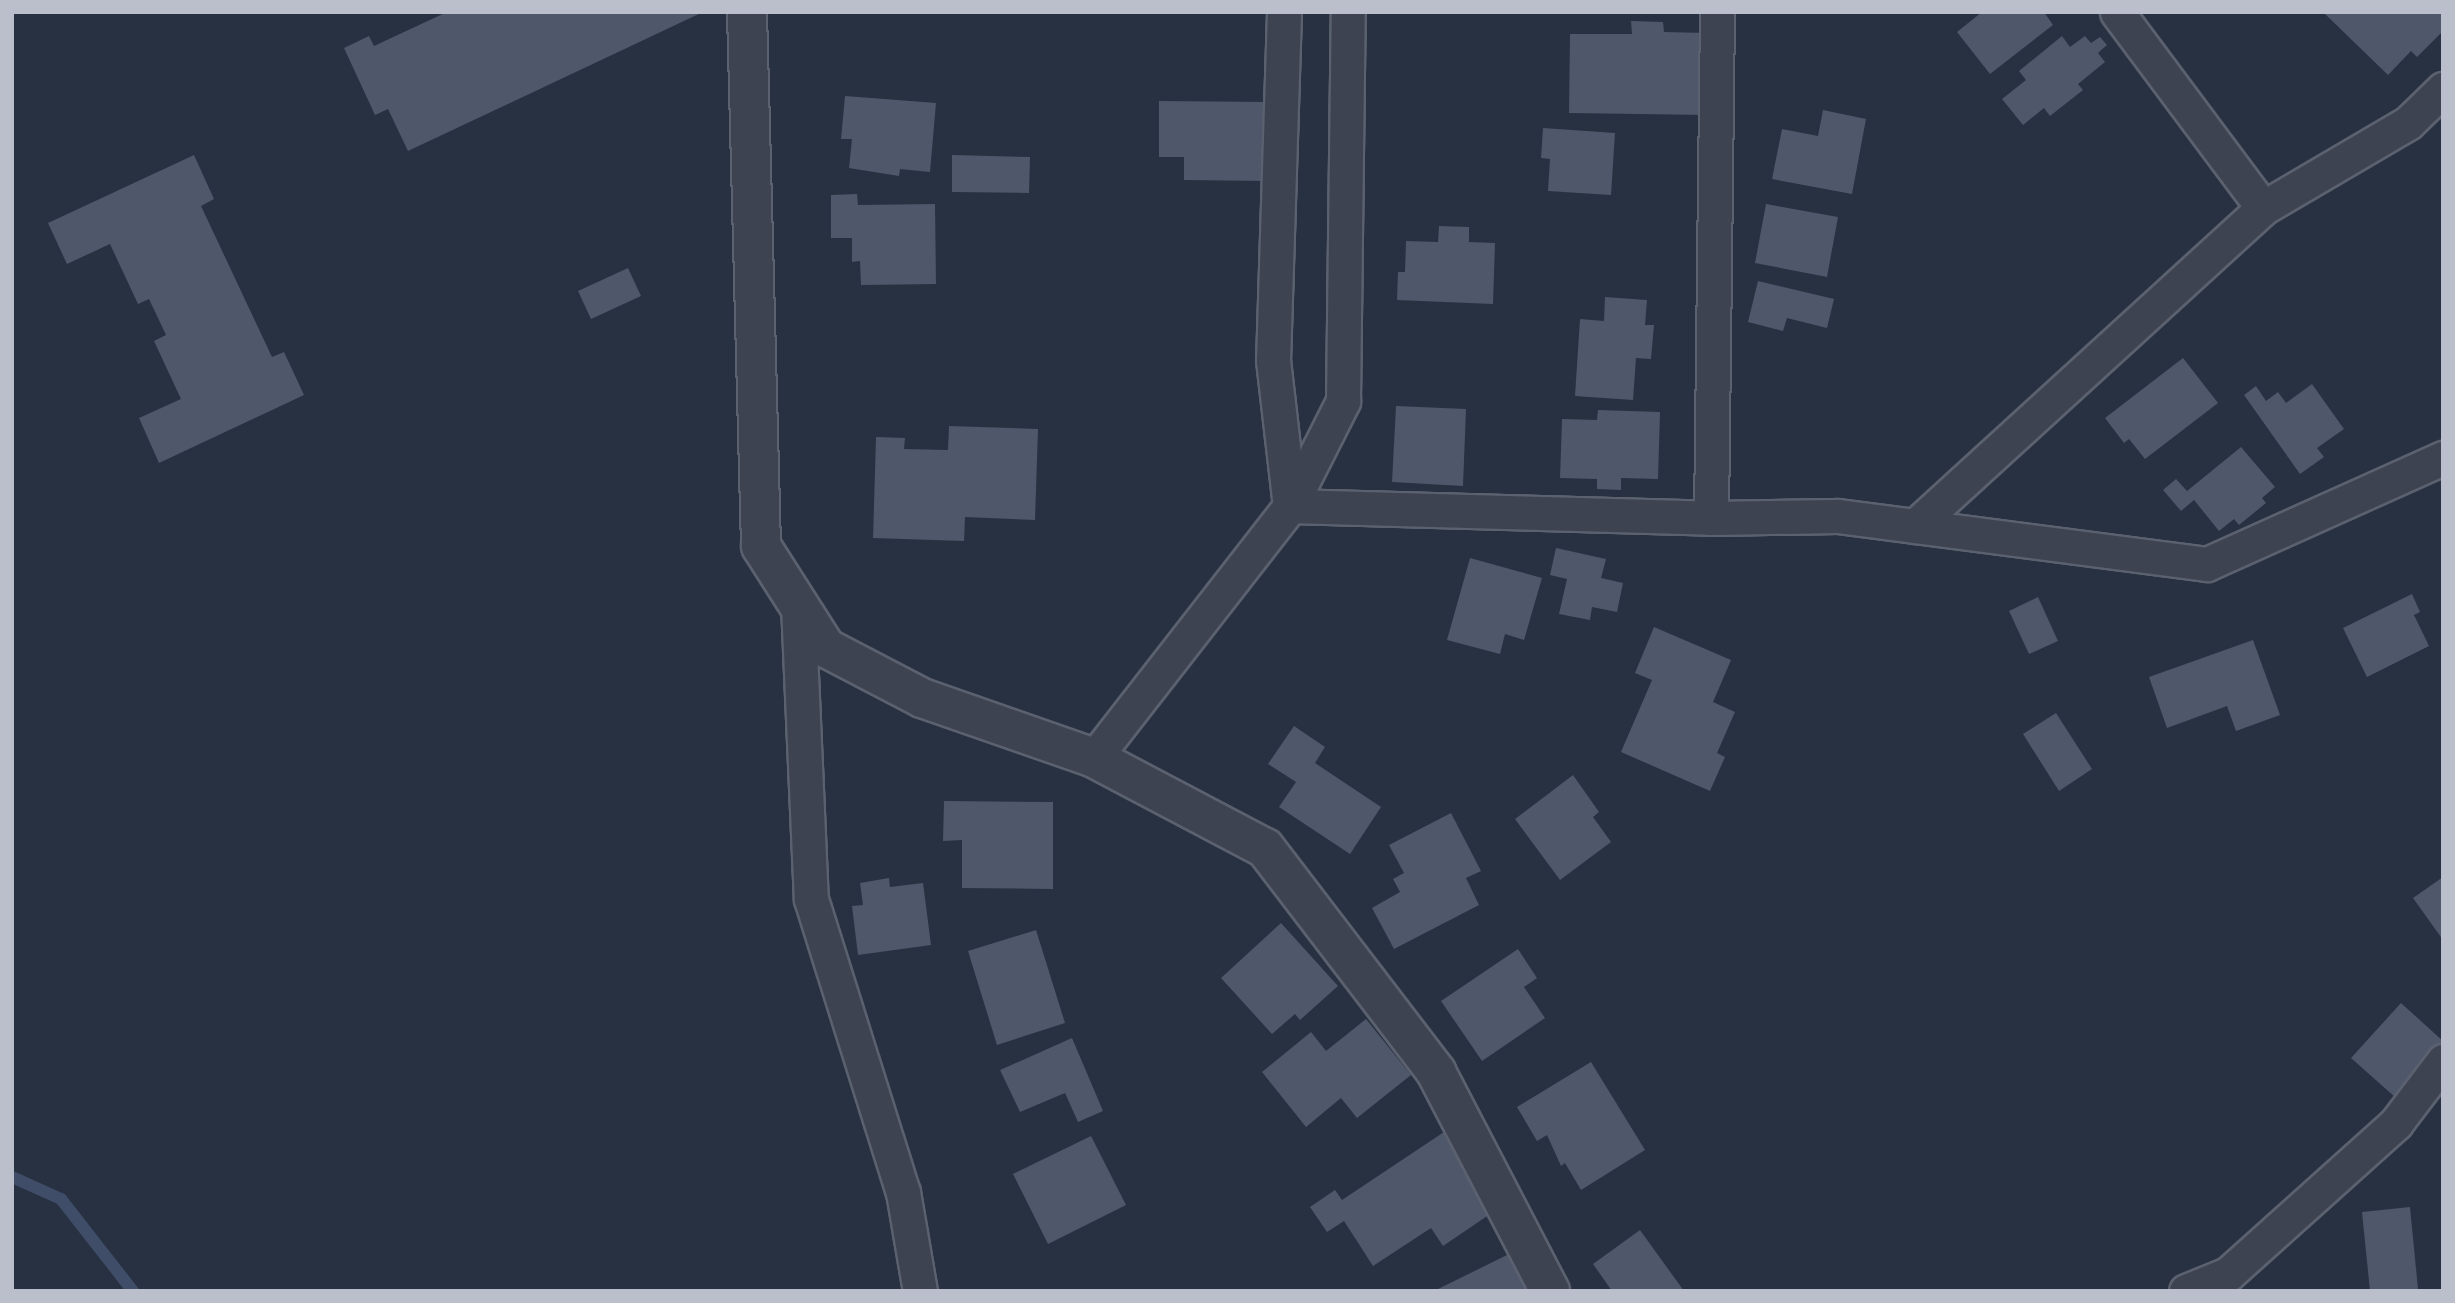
<!DOCTYPE html>
<style>
body{margin:0}
#map{position:relative;width:2455px;height:1303px;overflow:hidden;background:#283141;font-family:"Work Sans",sans-serif}
div>[style]{position:absolute}
[style*='--x']{left:calc(var(--x)*1px);top:calc(var(--y)*1px);width:calc(var(--w)*1px);rotate:calc(var(--a)*1deg)}
.stream>*{height:12px;margin:-6px;padding:0 6px;transform-origin:6px;border-radius:6px;background:#3f4d69}
.building>*{inset:0;background:#4f576a}
.roads{filter:drop-shadow(2px 0 #5b616f) drop-shadow(-2px 0 #5b616f) drop-shadow(0 2px #5b616f) drop-shadow(0 -2px #5b616f)}
.minor>*{height:33px;margin:-16.5px;padding:0 16.5px;transform-origin:16.5px;border-radius:16.5px;background:#3d4351}
.tertiary>*{height:38px;margin:-19px;padding:0 19px;transform-origin:19px;border-radius:19px;background:#3d4351}
span{translate:-50% -50%;white-space:nowrap;text-align:center;line-height:1.15;-webkit-text-stroke:5px #212837;paint-order:stroke}
.frame{position:absolute;inset:0;border:14px solid #babfcb;pointer-events:none}
</style>
<div id="map">
<div class="stream">
<i style="--x:12;--y:1177;--w:54;--a:24.2"></i>
<i style="--x:61;--y:1199;--w:117;--a:52"></i>
</div>
<div class="building">
<i style="clip-path:polygon(447px 12px,703px 12px,408px 151px,388px 109px,375px 115px,344px 48px,369px 36px,374px 46px)"></i>
<i style="clip-path:polygon(1982px 12px,2044px 12px,2053px 25px,1990px 74px,1957px 32px)"></i>
<i style="clip-path:polygon(2323px 12px,2443px 12px,2443px 31px,2417px 57px,2411px 51px,2388px 75px)"></i>
<i style="clip-path:polygon(1631px 21px,1663px 22px,1664px 32px,1709px 33px,1708px 115px,1569px 113px,1570px 34px,1632px 34px)"></i>
<i style="clip-path:polygon(2062px 36px,2070px 47px,2085px 36px,2091px 43px,2100px 37px,2107px 45px,2098px 53px,2105px 62px,2078px 84px,2083px 90px,2050px 116px,2044px 108px,2023px 125px,2002px 99px,2026px 80px,2019px 71px)"></i>
<i style="clip-path:polygon(845px 96px,936px 103px,930px 172px,900px 169px,899px 176px,849px 168px,852px 139px,841px 139px)"></i>
<i style="clip-path:polygon(1159px 101px,1268px 102px,1268px 181px,1184px 180px,1184px 157px,1159px 157px)"></i>
<i style="clip-path:polygon(1823px 110px,1866px 119px,1852px 194px,1772px 179px,1782px 129px,1818px 136px)"></i>
<i style="clip-path:polygon(1543px 128px,1615px 133px,1611px 195px,1548px 191px,1550px 159px,1541px 158px)"></i>
<i style="clip-path:polygon(194px 155px,214px 199px,201px 206px,272px 357px,284px 352px,304px 395px,159px 463px,139px 418px,181px 399px,154px 341px,166px 335px,149px 299px,138px 304px,110px 244px,67px 264px,48px 223px)"></i>
<i style="clip-path:polygon(952px 155px,1030px 157px,1029px 193px,952px 192px)"></i>
<i style="clip-path:polygon(857px 194px,858px 205px,935px 204px,936px 284px,861px 285px,860px 261px,852px 262px,852px 238px,831px 238px,831px 195px)"></i>
<i style="clip-path:polygon(1766px 204px,1838px 217px,1827px 277px,1755px 263px)"></i>
<i style="clip-path:polygon(1439px 226px,1469px 227px,1469px 242px,1495px 243px,1493px 304px,1397px 300px,1398px 272px,1405px 272px,1406px 241px,1438px 242px)"></i>
<i style="clip-path:polygon(628px 268px,641px 296px,591px 319px,578px 291px)"></i>
<i style="clip-path:polygon(1758px 281px,1834px 299px,1827px 328px,1787px 318px,1783px 331px,1748px 322px)"></i>
<i style="clip-path:polygon(1605px 297px,1647px 300px,1645px 325px,1654px 325px,1651px 359px,1636px 358px,1633px 400px,1575px 396px,1580px 319px,1604px 321px)"></i>
<i style="clip-path:polygon(2183px 358px,2218px 403px,2145px 459px,2129px 439px,2124px 443px,2105px 418px)"></i>
<i style="clip-path:polygon(2312px 384px,2344px 429px,2317px 448px,2324px 457px,2300px 474px,2244px 395px,2256px 386px,2266px 401px,2278px 392px,2286px 403px)"></i>
<i style="clip-path:polygon(1396px 406px,1466px 409px,1463px 486px,1392px 482px)"></i>
<i style="clip-path:polygon(1598px 410px,1660px 412px,1658px 479px,1621px 478px,1621px 490px,1597px 489px,1597px 479px,1560px 478px,1562px 419px,1597px 420px)"></i>
<i style="clip-path:polygon(949px 426px,1038px 429px,1035px 520px,965px 517px,964px 541px,873px 538px,876px 437px,905px 438px,904px 449px,948px 450px)"></i>
<i style="clip-path:polygon(2241px 447px,2275px 487px,2262px 498px,2266px 503px,2239px 525px,2234px 519px,2219px 531px,2194px 500px,2181px 511px,2163px 490px,2176px 479px,2187px 491px)"></i>
<i style="clip-path:polygon(1556px 548px,1606px 559px,1601px 578px,1623px 583px,1617px 612px,1592px 607px,1590px 620px,1559px 614px,1567px 579px,1550px 575px)"></i>
<i style="clip-path:polygon(1470px 558px,1542px 578px,1524px 640px,1505px 634px,1500px 654px,1447px 640px)"></i>
<i style="clip-path:polygon(2412px 594px,2420px 612px,2414px 615px,2429px 646px,2367px 677px,2343px 628px)"></i>
<i style="clip-path:polygon(2038px 597px,2058px 641px,2029px 654px,2009px 611px)"></i>
<i style="clip-path:polygon(1654px 627px,1731px 660px,1713px 702px,1735px 712px,1717px 753px,1725px 757px,1710px 791px,1621px 752px,1652px 680px,1635px 673px)"></i>
<i style="clip-path:polygon(2253px 640px,2280px 715px,2236px 731px,2227px 706px,2167px 728px,2149px 677px)"></i>
<i style="clip-path:polygon(2056px 713px,2092px 769px,2059px 791px,2023px 734px)"></i>
<i style="clip-path:polygon(1294px 726px,1325px 747px,1315px 763px,1381px 807px,1350px 854px,1279px 807px,1296px 782px,1268px 764px)"></i>
<i style="clip-path:polygon(1573px 775px,1599px 812px,1593px 817px,1611px 842px,1560px 880px,1515px 819px)"></i>
<i style="clip-path:polygon(944px 801px,1053px 802px,1053px 889px,962px 888px,962px 840px,943px 841px)"></i>
<i style="clip-path:polygon(1451px 813px,1481px 871px,1466px 878px,1479px 905px,1394px 949px,1372px 908px,1400px 892px,1393px 879px,1404px 873px,1389px 845px)"></i>
<i style="clip-path:polygon(2443px 877px,2443px 940px,2413px 898px)"></i>
<i style="clip-path:polygon(889px 878px,890px 887px,923px 883px,931px 945px,858px 955px,852px 906px,863px 905px,860px 883px)"></i>
<i style="clip-path:polygon(1281px 923px,1338px 986px,1300px 1020px,1295px 1014px,1272px 1034px,1221px 978px)"></i>
<i style="clip-path:polygon(1036px 930px,1065px 1023px,997px 1045px,968px 951px)"></i>
<i style="clip-path:polygon(1518px 949px,1537px 978px,1524px 987px,1545px 1018px,1482px 1061px,1441px 1001px)"></i>
<i style="clip-path:polygon(2401px 1003px,2443px 1041px,2443px 1046px,2396px 1098px,2351px 1058px)"></i>
<i style="clip-path:polygon(1366px 1019px,1411px 1075px,1357px 1118px,1341px 1098px,1306px 1127px,1262px 1072px,1311px 1032px,1326px 1051px)"></i>
<i style="clip-path:polygon(1072px 1038px,1103px 1111px,1078px 1122px,1065px 1093px,1020px 1112px,1000px 1070px)"></i>
<i style="clip-path:polygon(1591px 1062px,1645px 1150px,1581px 1190px,1565px 1163px,1561px 1166px,1547px 1135px,1537px 1141px,1517px 1107px)"></i>
<i style="clip-path:polygon(1444px 1132px,1496px 1210px,1443px 1246px,1431px 1228px,1373px 1266px,1344px 1221px,1327px 1232px,1310px 1207px,1335px 1190px,1342px 1200px)"></i>
<i style="clip-path:polygon(1091px 1136px,1126px 1205px,1048px 1244px,1013px 1174px)"></i>
<i style="clip-path:polygon(2410px 1207px,2418px 1289px,2370px 1291px,2362px 1212px)"></i>
<i style="clip-path:polygon(1640px 1230px,1684px 1291px,1612px 1291px,1593px 1264px)"></i>
<i style="clip-path:polygon(1513px 1252px,1532px 1291px,1434px 1291px)"></i>
</div>
<div class="roads">
<div class="minor">
<i style="--x:1284;--y:12;--w:348;--a:91.8"></i>
<i style="--x:1273;--y:360;--w:147;--a:83.4"></i>
<i style="--x:2117;--y:12;--w:244;--a:53.3"></i>
<i style="--x:1290;--y:506;--w:421;--a:1.6"></i>
<i style="--x:1711;--y:518;--w:127;--a:-0.9"></i>
<i style="--x:1838;--y:516;--w:372;--a:7.4"></i>
<i style="--x:2207;--y:564;--w:259;--a:-24.2"></i>
<i style="--x:1711;--y:518;--w:506;--a:-89.32"></i>
<i style="--x:1915;--y:526;--w:471;--a:-42.4"></i>
<i style="--x:2263;--y:208;--w:168;--a:-30.4"></i>
<i style="--x:2408;--y:123;--w:49;--a:-44.2"></i>
<i style="--x:798;--y:605;--w:294;--a:87.5"></i>
<i style="--x:811;--y:899;--w:307;--a:72.6"></i>
<i style="--x:903;--y:1192;--w:100;--a:80.3"></i>
<i style="--x:1094;--y:758;--w:319;--a:-52.1"></i>
<i style="--x:1290;--y:506;--w:118;--a:-63.2"></i>
<i style="--x:1343;--y:401;--w:389;--a:-89.3"></i>
<i style="--x:2186;--y:1291;--w:45;--a:-22"></i>
<i style="--x:2228;--y:1274;--w:226;--a:-41.9"></i>
<i style="--x:2396;--y:1123;--w:78;--a:-52.8"></i>
</div>
<div class="tertiary">
<i style="--x:747;--y:12;--w:534;--a:88.5"></i>
<i style="--x:761;--y:546;--w:121;--a:57.5"></i>
<i style="--x:826;--y:648;--w:108;--a:27.5"></i>
<i style="--x:922;--y:698;--w:182;--a:19.2"></i>
<i style="--x:1094;--y:758;--w:193;--a:27.8"></i>
<i style="--x:1265;--y:848;--w:282;--a:52.6"></i>
<i style="--x:1436;--y:1072;--w:247;--a:62.5"></i>
</div>
</div>
<div class="frame"></div>
</div>
